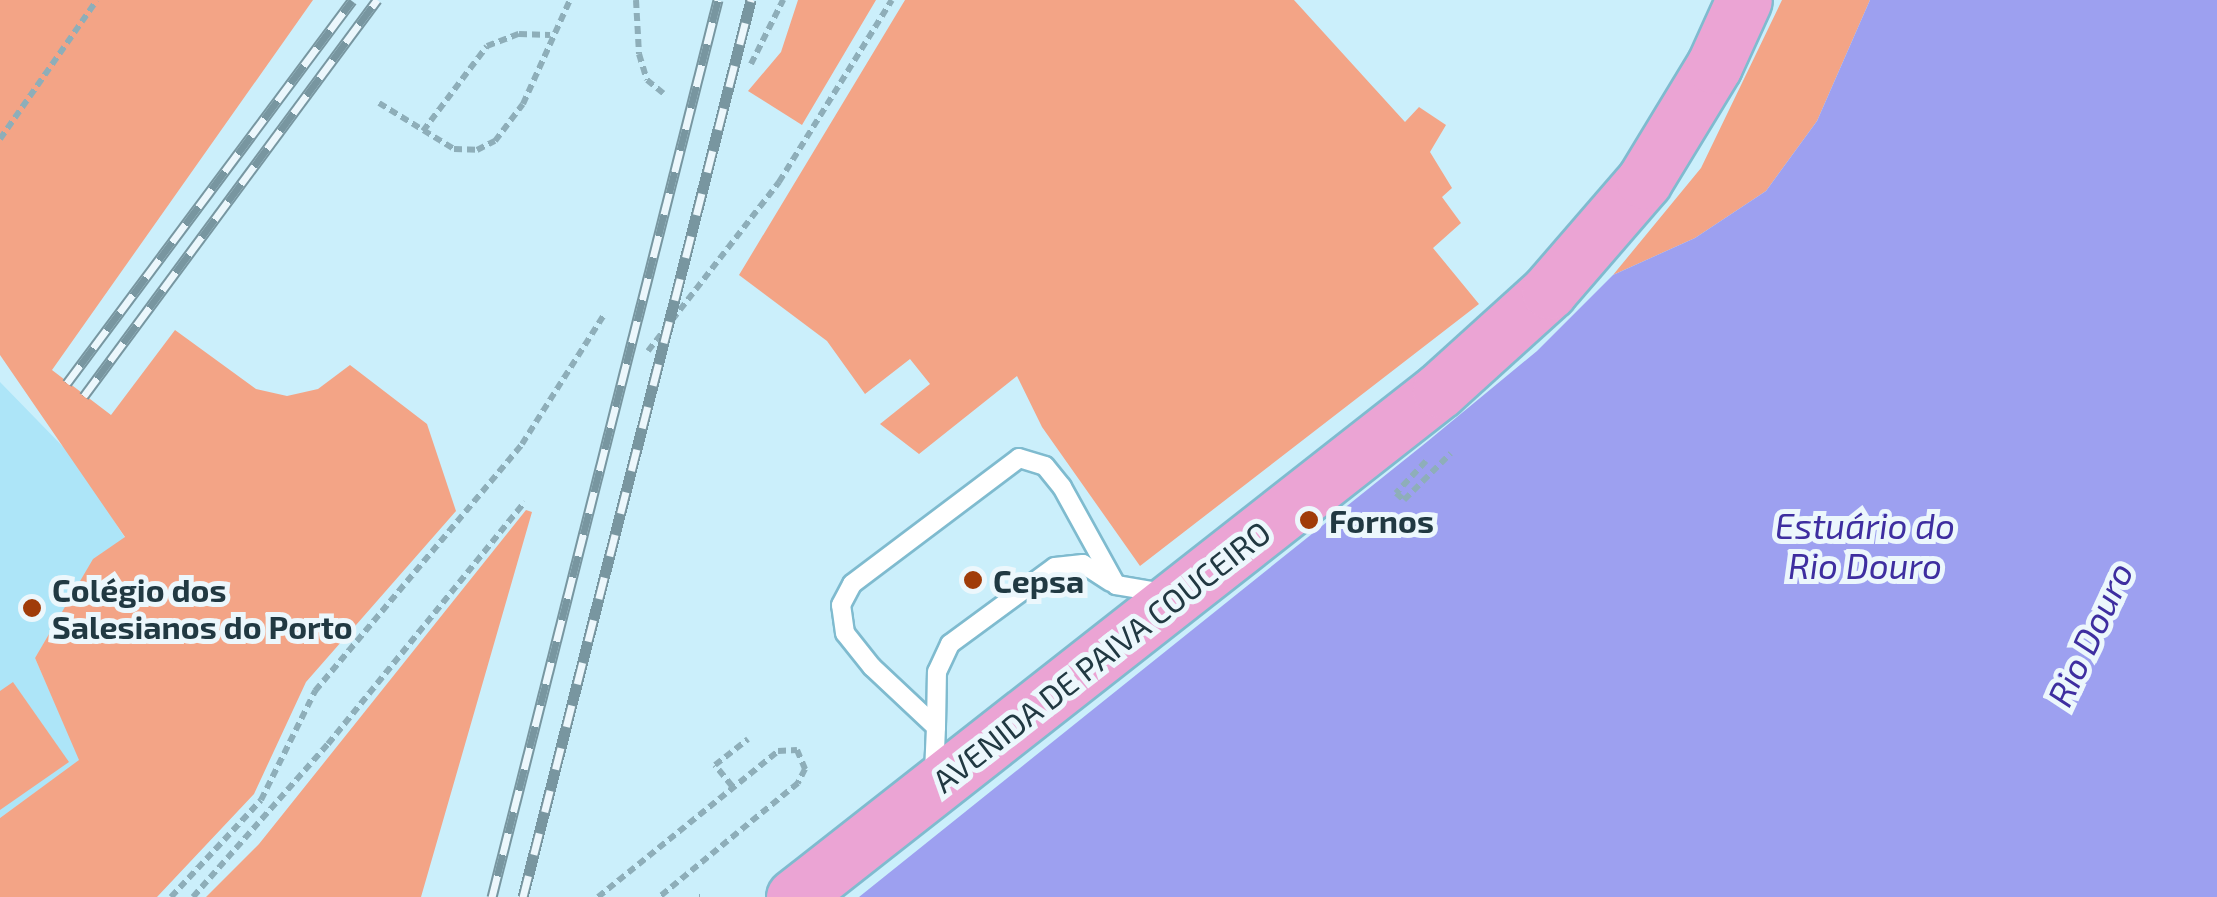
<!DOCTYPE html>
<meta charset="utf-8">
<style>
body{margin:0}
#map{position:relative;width:2217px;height:897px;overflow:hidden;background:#cbeffb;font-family:"Exo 2",sans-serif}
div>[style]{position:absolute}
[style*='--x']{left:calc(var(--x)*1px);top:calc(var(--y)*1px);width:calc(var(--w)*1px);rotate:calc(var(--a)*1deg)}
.built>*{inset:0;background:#ade5f8}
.green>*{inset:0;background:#f3a486}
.water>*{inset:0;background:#9da0f0}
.path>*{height:6px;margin-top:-3px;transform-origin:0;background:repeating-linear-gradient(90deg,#8eaeb9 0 8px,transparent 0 13px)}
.roads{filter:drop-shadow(2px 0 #7fbbcf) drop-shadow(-2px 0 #7fbbcf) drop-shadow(0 2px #7fbbcf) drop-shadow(0 -2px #7fbbcf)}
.lane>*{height:18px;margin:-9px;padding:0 9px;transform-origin:9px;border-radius:9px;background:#fff}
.primary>*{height:55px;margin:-27.5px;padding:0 27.5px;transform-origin:27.5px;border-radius:27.5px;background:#eba4d4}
.rail>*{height:11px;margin-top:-5.5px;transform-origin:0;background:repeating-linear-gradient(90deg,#ecf7fc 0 22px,#7896a0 0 44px);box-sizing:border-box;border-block:2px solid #7896a0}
.dots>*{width:28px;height:28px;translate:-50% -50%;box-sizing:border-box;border:5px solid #ecf7fc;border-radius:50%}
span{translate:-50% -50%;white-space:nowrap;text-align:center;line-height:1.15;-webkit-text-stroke:10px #ecf7fc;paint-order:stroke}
.poi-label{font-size:32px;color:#213942;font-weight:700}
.left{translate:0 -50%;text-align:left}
.street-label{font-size:32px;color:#213942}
.water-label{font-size:35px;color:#3e2ea0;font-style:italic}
</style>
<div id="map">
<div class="built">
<i style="clip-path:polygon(0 382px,75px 459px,125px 538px,35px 658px,80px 760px,0 818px)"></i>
</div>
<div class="green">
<i style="clip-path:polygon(0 0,313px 0,52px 370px,111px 415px,175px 330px,256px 389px,287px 396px,318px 389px,350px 365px,427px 424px,456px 511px,306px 682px,254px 794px,157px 897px,0 897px,0 818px,79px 760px,35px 658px,93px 559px,125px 537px,0 355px)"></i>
<i style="clip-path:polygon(798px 0,876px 0,802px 125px,748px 91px,781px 52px)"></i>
<i style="clip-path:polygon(905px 0,1294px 0,1405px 122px,1419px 107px,1446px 125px,1430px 152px,1452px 188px,1442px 197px,1461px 223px,1433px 248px,1479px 304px,1140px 566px,1042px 427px,1017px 376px,919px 454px,880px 424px,930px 384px,910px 359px,865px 394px,827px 341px,739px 275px)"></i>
<i style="clip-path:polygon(1782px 0,1870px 0,1817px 121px,1766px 191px,1695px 238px,1613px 275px,1701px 168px)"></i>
<i style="clip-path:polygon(526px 510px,532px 512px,421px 897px,206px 897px,259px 844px)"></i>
<i style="clip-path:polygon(13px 682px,69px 762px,0 810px,0 691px)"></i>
</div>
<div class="water">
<i style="clip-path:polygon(1870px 0,2217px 0,2217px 897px,859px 897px,1428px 441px,1537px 351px,1613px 275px,1695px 238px,1766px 191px,1817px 121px)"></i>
</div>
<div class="path">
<i style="--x:636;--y:0;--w:54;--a:86.8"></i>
<i style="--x:639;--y:54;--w:27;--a:73"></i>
<i style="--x:647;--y:80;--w:21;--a:39"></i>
<i style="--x:751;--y:64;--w:72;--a:-63.4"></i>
<i style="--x:379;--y:103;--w:88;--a:31.5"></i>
<i style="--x:454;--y:149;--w:23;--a:2"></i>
<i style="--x:477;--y:150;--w:20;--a:-27"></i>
<i style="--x:495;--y:141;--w:46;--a:-52.9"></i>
<i style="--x:523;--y:104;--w:114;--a:-65.7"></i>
<i style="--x:423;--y:131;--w:106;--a:-53"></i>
<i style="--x:487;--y:46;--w:34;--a:-21"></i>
<i style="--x:519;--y:34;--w:31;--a:2"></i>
<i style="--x:0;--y:139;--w:169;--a:-55.1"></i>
<i style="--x:648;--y:351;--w:214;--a:-52.2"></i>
<i style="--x:779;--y:182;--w:214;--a:-58.2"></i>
<i style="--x:1426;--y:461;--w:44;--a:133.2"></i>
<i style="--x:1396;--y:493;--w:11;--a:41"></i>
<i style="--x:1404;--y:500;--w:66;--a:-45"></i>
<i style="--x:732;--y:786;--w:27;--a:-129"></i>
<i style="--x:715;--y:765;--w:42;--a:-38.2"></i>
<i style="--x:171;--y:897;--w:132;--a:-47.1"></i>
<i style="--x:261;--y:800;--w:122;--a:-63.6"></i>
<i style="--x:315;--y:691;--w:322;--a:-50"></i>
<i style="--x:522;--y:444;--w:153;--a:-57.6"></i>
<i style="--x:193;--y:897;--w:204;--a:-48.6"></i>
<i style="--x:328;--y:744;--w:312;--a:-50.9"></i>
<i style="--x:598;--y:897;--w:232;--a:-39"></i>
<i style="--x:778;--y:751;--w:19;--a:-3"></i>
<i style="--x:797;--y:750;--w:21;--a:67"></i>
<i style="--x:805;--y:769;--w:16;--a:117"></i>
<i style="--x:798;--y:783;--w:180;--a:140.6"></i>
<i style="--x:699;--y:897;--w:1;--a:0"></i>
</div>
<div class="roads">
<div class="lane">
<i style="--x:936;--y:727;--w:55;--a:-89"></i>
<i style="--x:937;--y:672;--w:31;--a:-65"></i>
<i style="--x:950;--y:644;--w:130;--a:-36.3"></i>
<i style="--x:1055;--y:567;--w:28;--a:-6"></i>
<i style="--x:1083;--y:564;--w:33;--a:33"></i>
<i style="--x:934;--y:773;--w:46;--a:-87.5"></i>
<i style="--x:936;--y:727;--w:88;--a:-136.8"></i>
<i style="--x:872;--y:667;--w:43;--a:-128.5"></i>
<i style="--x:845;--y:633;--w:28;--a:-98"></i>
<i style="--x:841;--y:605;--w:24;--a:-62"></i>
<i style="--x:852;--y:584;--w:209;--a:-37"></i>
<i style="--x:1019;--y:458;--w:27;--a:17"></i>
<i style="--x:1045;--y:466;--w:27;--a:51"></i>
<i style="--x:1062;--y:487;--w:112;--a:61.1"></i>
<i style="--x:1116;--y:585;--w:43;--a:9.5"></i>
</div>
<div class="primary">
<i style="--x:794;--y:897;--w:821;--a:-38.13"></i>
<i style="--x:1440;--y:390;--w:147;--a:-42.2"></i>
<i style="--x:1549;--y:291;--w:145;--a:-49.2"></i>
<i style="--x:1644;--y:181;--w:135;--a:-58.7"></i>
<i style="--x:1714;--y:66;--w:72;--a:-65.6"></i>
</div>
</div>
<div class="rail">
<i style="--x:67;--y:383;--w:477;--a:-53.3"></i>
<i style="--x:84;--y:396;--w:493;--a:-53.5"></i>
<i style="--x:492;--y:897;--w:925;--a:-75.86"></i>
<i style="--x:523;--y:897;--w:926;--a:-75.74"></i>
</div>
<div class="dots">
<i style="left:1309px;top:520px;background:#a03c09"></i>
<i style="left:973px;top:580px;background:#a03c09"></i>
<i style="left:32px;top:608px;background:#a03c09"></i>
</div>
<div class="poi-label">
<span class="left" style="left:1329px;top:520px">Fornos</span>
<span class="left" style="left:993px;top:580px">Cepsa</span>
<span class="left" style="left:52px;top:608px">Colégio dos<br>Salesianos do Porto</span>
</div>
<div class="street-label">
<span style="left:1101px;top:656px;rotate:-38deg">AVENIDA DE PAIVA COUCEIRO</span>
</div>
<div class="water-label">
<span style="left:1865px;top:545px">Estuário do<br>Rio Douro</span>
<span style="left:2089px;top:634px;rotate:-65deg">Rio Douro</span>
</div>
</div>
